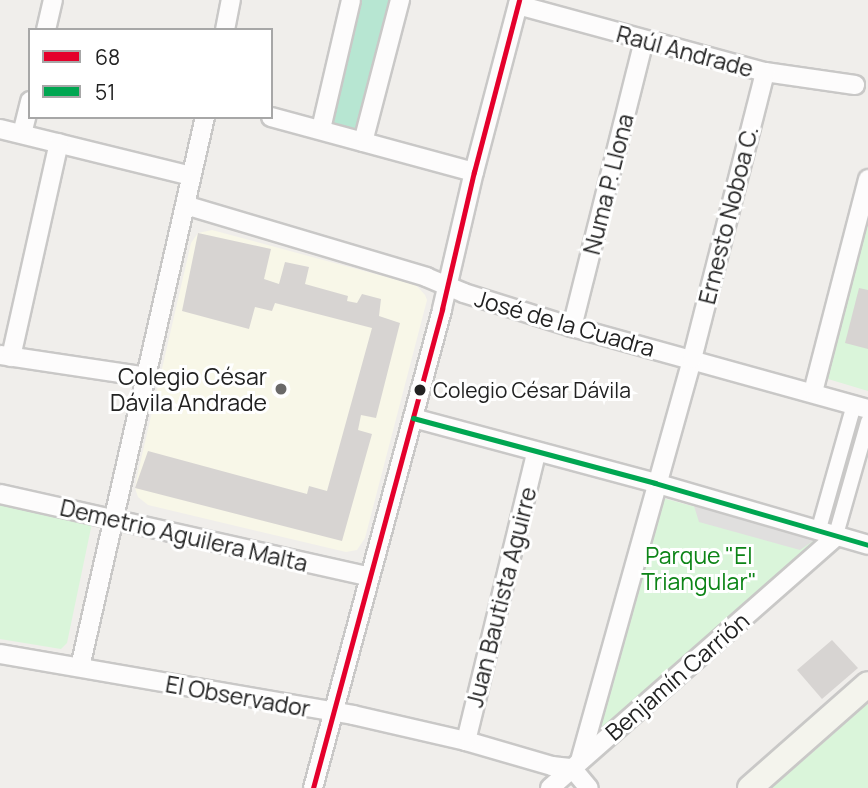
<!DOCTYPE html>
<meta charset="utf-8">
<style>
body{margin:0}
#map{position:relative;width:868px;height:788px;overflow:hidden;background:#f0eeeb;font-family:Manrope,sans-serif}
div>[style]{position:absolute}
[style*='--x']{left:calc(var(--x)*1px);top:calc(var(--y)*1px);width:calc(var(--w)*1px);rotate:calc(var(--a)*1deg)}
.education>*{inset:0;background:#f8f7e8}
.grass>*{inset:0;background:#ddeccb}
.park>*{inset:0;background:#daf5da}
.pitch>*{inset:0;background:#b7e6d2}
.parking>*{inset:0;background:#e0dfde}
.building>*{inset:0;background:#d7d4d2}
.roads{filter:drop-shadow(2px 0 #c9c8c7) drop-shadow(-2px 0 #c9c8c7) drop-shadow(0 2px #c9c8c7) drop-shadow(0 -2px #c9c8c7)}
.pedestrian>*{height:14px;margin:-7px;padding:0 7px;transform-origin:7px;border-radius:7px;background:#fdfcfc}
.minor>*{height:18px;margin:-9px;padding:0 9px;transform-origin:9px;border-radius:9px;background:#fdfcfc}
.secondary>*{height:24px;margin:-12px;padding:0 12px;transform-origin:12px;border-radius:12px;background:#f4f4ed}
.bus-1>*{height:5px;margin:-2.5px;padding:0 2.5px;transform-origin:2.5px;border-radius:2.5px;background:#e4002b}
.bus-2>*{height:5px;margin:-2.5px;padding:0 2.5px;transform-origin:2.5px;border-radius:2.5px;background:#00a651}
.dots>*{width:19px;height:19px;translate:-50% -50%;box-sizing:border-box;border:4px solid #fff;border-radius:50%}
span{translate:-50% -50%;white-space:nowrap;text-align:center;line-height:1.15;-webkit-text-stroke:6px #fff;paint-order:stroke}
.bus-label{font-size:21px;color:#222}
.left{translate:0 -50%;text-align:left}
.street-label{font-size:23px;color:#222}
.poi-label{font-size:23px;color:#222}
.right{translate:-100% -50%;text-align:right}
.park-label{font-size:23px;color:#0c8416}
.legend{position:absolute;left:28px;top:28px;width:245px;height:91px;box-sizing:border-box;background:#fff;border:2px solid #a7a7a7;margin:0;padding:9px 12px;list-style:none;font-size:21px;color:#222}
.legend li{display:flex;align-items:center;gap:14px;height:35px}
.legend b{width:35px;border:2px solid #a7a7a7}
</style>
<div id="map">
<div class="education">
<i style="clip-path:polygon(212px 230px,416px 285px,425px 295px,427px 300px,365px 538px,357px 550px,346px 552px,148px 505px,138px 497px,135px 488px,137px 477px,191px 243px,198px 233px)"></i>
</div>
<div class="grass">
<i style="clip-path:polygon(850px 418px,868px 423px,839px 526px,821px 522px)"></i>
</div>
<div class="park">
<i style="clip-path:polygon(868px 216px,868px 391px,828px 379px,825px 373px)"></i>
<i style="clip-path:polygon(659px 497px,820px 541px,598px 733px,595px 730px)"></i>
<i style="clip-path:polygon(0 501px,92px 523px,67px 643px,61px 649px,0 639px)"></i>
<i style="clip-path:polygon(868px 703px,868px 788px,771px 788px,814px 751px)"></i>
</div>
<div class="pitch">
<i style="clip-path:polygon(358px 0,393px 0,356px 129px,353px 132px,336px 129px,331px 123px)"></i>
</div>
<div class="parking">
<i style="clip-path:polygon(694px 506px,816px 539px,800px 550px,699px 522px)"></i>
</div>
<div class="building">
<i style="clip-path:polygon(198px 233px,271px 249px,264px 279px,279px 284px,285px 262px,309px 267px,305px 284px,348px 296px,347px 301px,357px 303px,362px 294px,381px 299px,379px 316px,400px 323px,376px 418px,361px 415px,358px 430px,372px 434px,342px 541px,135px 488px,148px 451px,307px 494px,309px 486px,327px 491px,372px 328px,275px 303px,272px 311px,255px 307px,249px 329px,182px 311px)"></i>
<i style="clip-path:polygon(859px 288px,868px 290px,868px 349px,845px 343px)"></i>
<i style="clip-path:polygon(832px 640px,858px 668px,822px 699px,797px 670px)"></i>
</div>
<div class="roads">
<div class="pedestrian">
<i style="--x:818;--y:532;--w:132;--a:-74.2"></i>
<i style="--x:835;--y:538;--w:121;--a:-74.1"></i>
</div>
<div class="minor">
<i style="--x:518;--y:5;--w:256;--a:15.2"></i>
<i style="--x:765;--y:72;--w:91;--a:8.2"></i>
<i style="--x:46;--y:30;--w:31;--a:-77"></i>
<i style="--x:225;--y:30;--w:31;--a:-79"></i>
<i style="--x:271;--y:117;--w:210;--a:15.2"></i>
<i style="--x:0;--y:129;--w:197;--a:13.8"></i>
<i style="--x:321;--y:129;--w:132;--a:-76.9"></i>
<i style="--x:22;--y:134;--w:34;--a:-76"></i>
<i style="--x:363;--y:142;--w:147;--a:-75.4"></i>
<i style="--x:185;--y:205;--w:252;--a:16.6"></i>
<i style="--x:426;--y:277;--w:41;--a:22.8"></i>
<i style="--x:464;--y:293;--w:113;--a:17.5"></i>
<i style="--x:572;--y:327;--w:307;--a:15.5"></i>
<i style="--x:572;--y:327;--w:295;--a:-75.9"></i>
<i style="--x:0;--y:355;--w:150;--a:8.5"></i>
<i style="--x:11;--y:357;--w:219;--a:-77.4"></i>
<i style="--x:813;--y:392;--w:220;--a:-75.5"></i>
<i style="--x:413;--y:418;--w:251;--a:15"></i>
<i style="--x:655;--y:483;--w:222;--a:16.2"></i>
<i style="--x:0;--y:494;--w:377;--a:12.6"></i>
<i style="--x:0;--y:654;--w:358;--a:9.8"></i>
<i style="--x:353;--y:715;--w:116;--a:13"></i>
<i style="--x:466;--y:741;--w:90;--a:16.2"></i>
<i style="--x:552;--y:766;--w:20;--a:6"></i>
<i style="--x:572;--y:768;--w:26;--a:50"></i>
<i style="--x:80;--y:667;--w:564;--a:-77.2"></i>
<i style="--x:466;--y:741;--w:296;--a:-76.3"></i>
<i style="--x:580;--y:761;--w:417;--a:-74.4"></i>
<i style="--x:692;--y:359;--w:296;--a:-75.7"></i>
<i style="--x:313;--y:788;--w:496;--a:-74.9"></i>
<i style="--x:442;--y:309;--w:141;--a:-76.9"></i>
<i style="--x:474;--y:172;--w:178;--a:-75.3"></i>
<i style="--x:550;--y:788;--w:379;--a:-41.3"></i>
</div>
<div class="secondary">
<i style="--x:750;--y:788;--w:157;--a:-41.4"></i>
</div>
</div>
<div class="bus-1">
<i style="--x:313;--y:788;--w:496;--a:-74.9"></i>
<i style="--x:442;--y:309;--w:141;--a:-76.9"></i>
<i style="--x:474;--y:172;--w:178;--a:-75.3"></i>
</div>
<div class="bus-2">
<i style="--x:413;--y:418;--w:251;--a:15"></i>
<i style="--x:655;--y:483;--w:222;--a:16.2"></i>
</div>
<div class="dots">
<i style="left:281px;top:389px;background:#6a6968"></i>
<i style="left:420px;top:390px;background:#222"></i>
</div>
<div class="bus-label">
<span class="left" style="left:433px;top:390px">Colegio César Dávila</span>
</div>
<div class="street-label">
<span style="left:685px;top:51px;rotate:15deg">Raúl Andrade</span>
<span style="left:608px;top:184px;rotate:-76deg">Numa P. Llona</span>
<span style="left:728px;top:215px;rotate:-76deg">Ernesto Noboa C.</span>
<span style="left:565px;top:323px;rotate:16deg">José de la Cuadra</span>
<span style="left:184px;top:535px;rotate:13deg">Demetrio Aguilera Malta</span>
<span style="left:501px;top:597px;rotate:-76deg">Juan Bautista Aguirre</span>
<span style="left:677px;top:676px;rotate:-41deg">Benjamín Carrión</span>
<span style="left:238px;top:696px;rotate:10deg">El Observador</span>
</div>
<div class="poi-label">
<span class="right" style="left:267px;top:389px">Colegio César<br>Dávila Andrade</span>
</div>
<div class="park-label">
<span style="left:699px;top:568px">Parque "El<br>Triangular"</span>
</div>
<ul class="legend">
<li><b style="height:9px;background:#e4002b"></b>68</li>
<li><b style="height:9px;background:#00a651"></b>51</li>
</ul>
</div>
